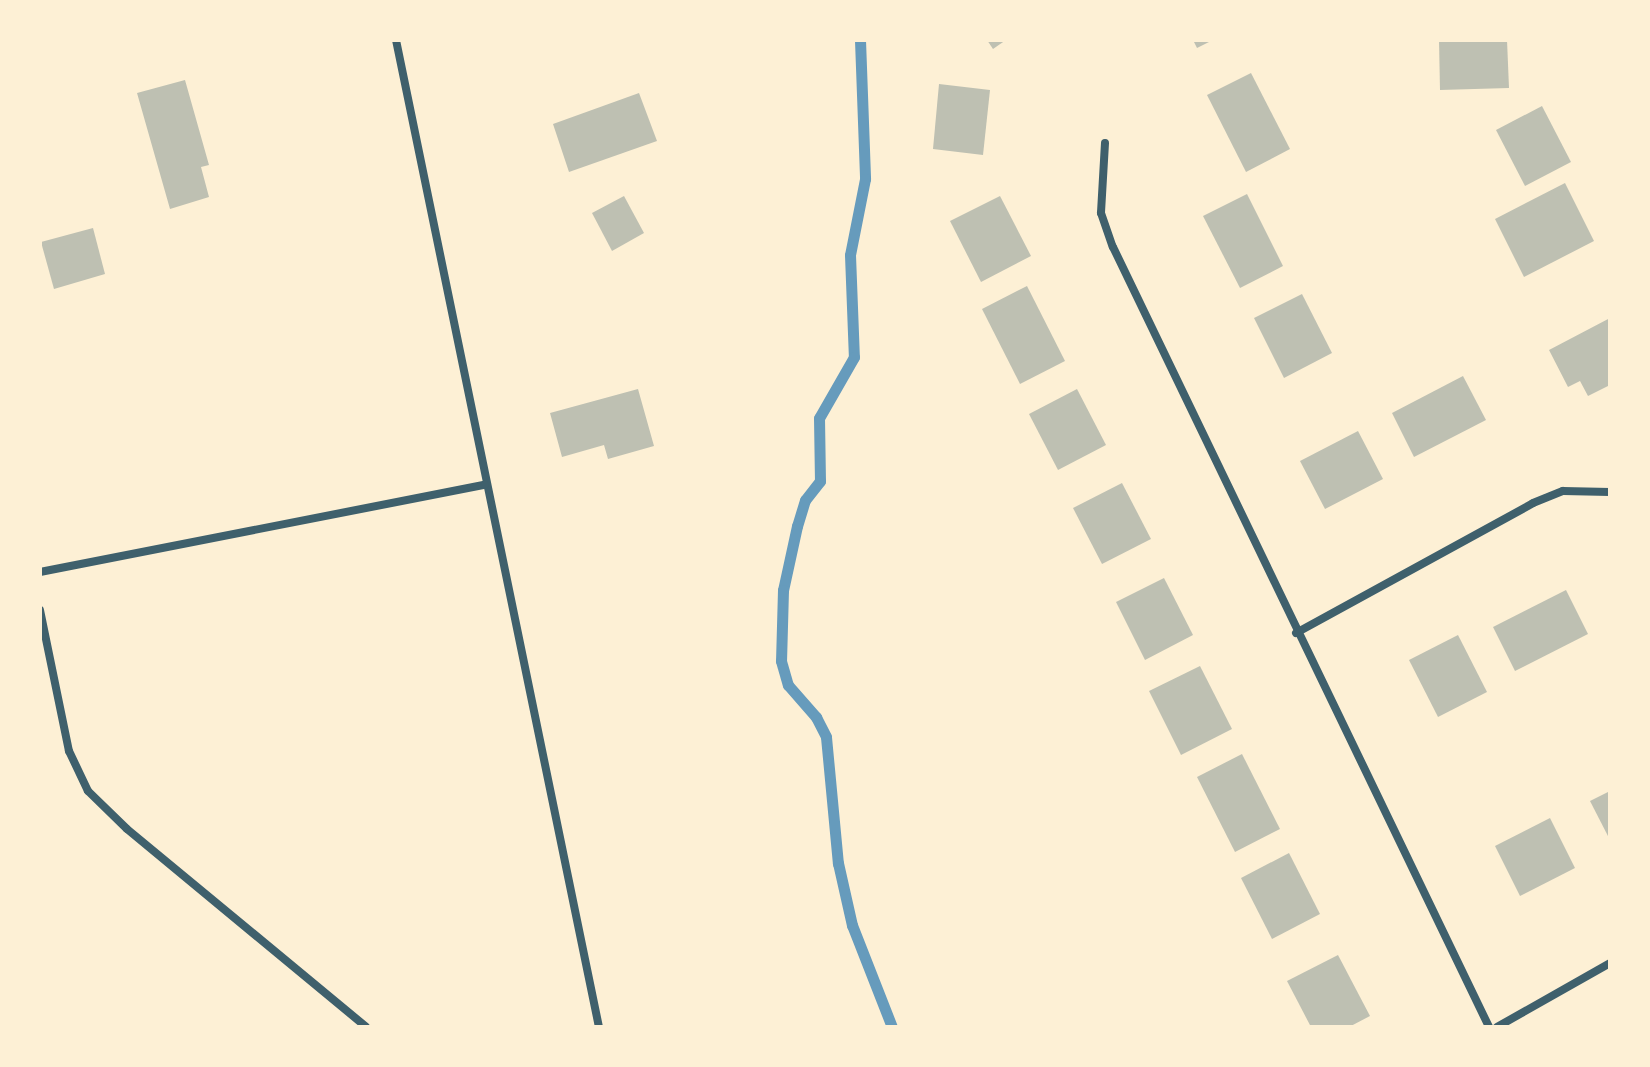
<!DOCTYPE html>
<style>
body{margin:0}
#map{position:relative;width:1650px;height:1067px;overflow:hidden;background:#fdf0d5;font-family:Bitter,serif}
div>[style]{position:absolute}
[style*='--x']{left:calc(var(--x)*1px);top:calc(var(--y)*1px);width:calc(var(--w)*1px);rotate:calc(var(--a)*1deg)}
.stream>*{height:11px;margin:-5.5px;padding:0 5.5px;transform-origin:5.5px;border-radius:5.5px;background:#669bbc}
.building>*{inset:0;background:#bec0b2}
.minor>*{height:8px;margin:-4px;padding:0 4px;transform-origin:4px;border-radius:4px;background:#3f606c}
span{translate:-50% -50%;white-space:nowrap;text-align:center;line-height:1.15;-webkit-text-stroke:6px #fdf0d5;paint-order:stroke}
.frame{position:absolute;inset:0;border:42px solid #fdf0d5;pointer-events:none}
</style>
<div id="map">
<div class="stream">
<i style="--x:860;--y:40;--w:139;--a:87.9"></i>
<i style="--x:865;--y:179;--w:77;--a:101.2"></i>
<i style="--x:850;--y:255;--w:102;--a:87.8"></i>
<i style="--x:854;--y:357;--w:70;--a:119.8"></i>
<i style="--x:819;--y:418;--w:63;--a:89.1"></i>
<i style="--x:820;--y:481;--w:24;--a:128"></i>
<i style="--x:805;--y:500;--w:27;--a:107"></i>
<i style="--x:797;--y:526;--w:66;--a:102.3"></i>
<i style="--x:783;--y:590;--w:71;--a:91.6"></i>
<i style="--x:781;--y:661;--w:25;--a:74"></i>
<i style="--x:788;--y:685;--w:43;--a:48.8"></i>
<i style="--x:816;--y:717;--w:22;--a:63"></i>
<i style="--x:826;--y:737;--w:127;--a:84.6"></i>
<i style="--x:838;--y:863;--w:64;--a:77.3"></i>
<i style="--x:852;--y:925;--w:110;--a:68.6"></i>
</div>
<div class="building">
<i style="clip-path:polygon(987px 40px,1006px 40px,993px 49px)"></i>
<i style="clip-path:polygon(1193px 40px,1213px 40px,1197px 48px)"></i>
<i style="clip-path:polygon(1439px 40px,1507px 40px,1509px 88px,1440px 90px)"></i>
<i style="clip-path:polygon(1251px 73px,1290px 149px,1246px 172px,1207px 95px)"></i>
<i style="clip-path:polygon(185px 80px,209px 165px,201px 167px,209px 197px,170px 209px,137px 93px)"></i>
<i style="clip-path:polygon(939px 84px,990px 90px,983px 155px,933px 149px)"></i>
<i style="clip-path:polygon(639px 93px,657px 141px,569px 172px,553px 124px)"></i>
<i style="clip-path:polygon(1542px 106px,1571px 162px,1525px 186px,1496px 130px)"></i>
<i style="clip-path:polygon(1565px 183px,1594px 241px,1524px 277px,1495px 219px)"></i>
<i style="clip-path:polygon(1247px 194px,1283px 266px,1240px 288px,1203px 216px)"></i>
<i style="clip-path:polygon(624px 196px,644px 233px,612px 251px,592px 213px)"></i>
<i style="clip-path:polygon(1000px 196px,1031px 256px,981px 282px,950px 221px)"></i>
<i style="clip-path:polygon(93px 228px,105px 274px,54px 289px,41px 242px)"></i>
<i style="clip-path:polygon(1027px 286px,1065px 361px,1020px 384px,982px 309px)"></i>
<i style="clip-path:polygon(1302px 294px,1332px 353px,1284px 378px,1254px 318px)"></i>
<i style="clip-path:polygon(1610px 318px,1610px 385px,1588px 396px,1580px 381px,1568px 387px,1549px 350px)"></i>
<i style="clip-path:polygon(1463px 376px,1486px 420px,1414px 457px,1392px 413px)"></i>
<i style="clip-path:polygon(638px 389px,654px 446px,608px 459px,604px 445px,562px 457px,550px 413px)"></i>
<i style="clip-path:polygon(1077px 389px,1106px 445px,1058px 470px,1029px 414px)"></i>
<i style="clip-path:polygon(1358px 431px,1383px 479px,1325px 509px,1300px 461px)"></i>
<i style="clip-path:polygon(1122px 483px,1151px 539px,1102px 564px,1073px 508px)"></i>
<i style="clip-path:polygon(1164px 578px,1193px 635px,1145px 660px,1116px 602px)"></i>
<i style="clip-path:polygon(1566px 590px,1588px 634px,1515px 671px,1493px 627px)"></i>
<i style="clip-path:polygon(1458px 635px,1487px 692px,1438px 717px,1409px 660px)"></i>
<i style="clip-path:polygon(1200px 666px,1232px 729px,1181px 755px,1149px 691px)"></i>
<i style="clip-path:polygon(1242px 754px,1280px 829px,1235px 852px,1197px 777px)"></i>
<i style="clip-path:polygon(1610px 791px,1610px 840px,1590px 801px)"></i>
<i style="clip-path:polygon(1550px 818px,1575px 868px,1520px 896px,1495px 846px)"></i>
<i style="clip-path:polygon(1289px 853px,1320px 914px,1272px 939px,1241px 878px)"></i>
<i style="clip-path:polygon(1338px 955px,1370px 1016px,1349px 1027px,1311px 1027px,1287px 981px)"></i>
</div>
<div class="minor">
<i style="--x:396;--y:40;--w:1008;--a:78.38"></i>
<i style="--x:1105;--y:143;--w:70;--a:93.3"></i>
<i style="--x:1101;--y:213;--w:36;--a:71"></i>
<i style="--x:1113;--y:247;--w:866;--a:64.26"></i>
<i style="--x:40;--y:572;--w:453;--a:-11.1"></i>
<i style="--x:40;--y:610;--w:144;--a:78.4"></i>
<i style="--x:69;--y:751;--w:44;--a:64.6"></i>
<i style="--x:88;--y:791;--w:54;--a:44.3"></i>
<i style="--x:127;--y:829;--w:310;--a:39.6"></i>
<i style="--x:1296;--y:633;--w:270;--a:-28.7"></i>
<i style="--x:1533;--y:503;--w:32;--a:-22"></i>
<i style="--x:1563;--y:491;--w:47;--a:1.2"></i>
<i style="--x:1497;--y:1027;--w:130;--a:-29.5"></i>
</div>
<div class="frame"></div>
</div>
